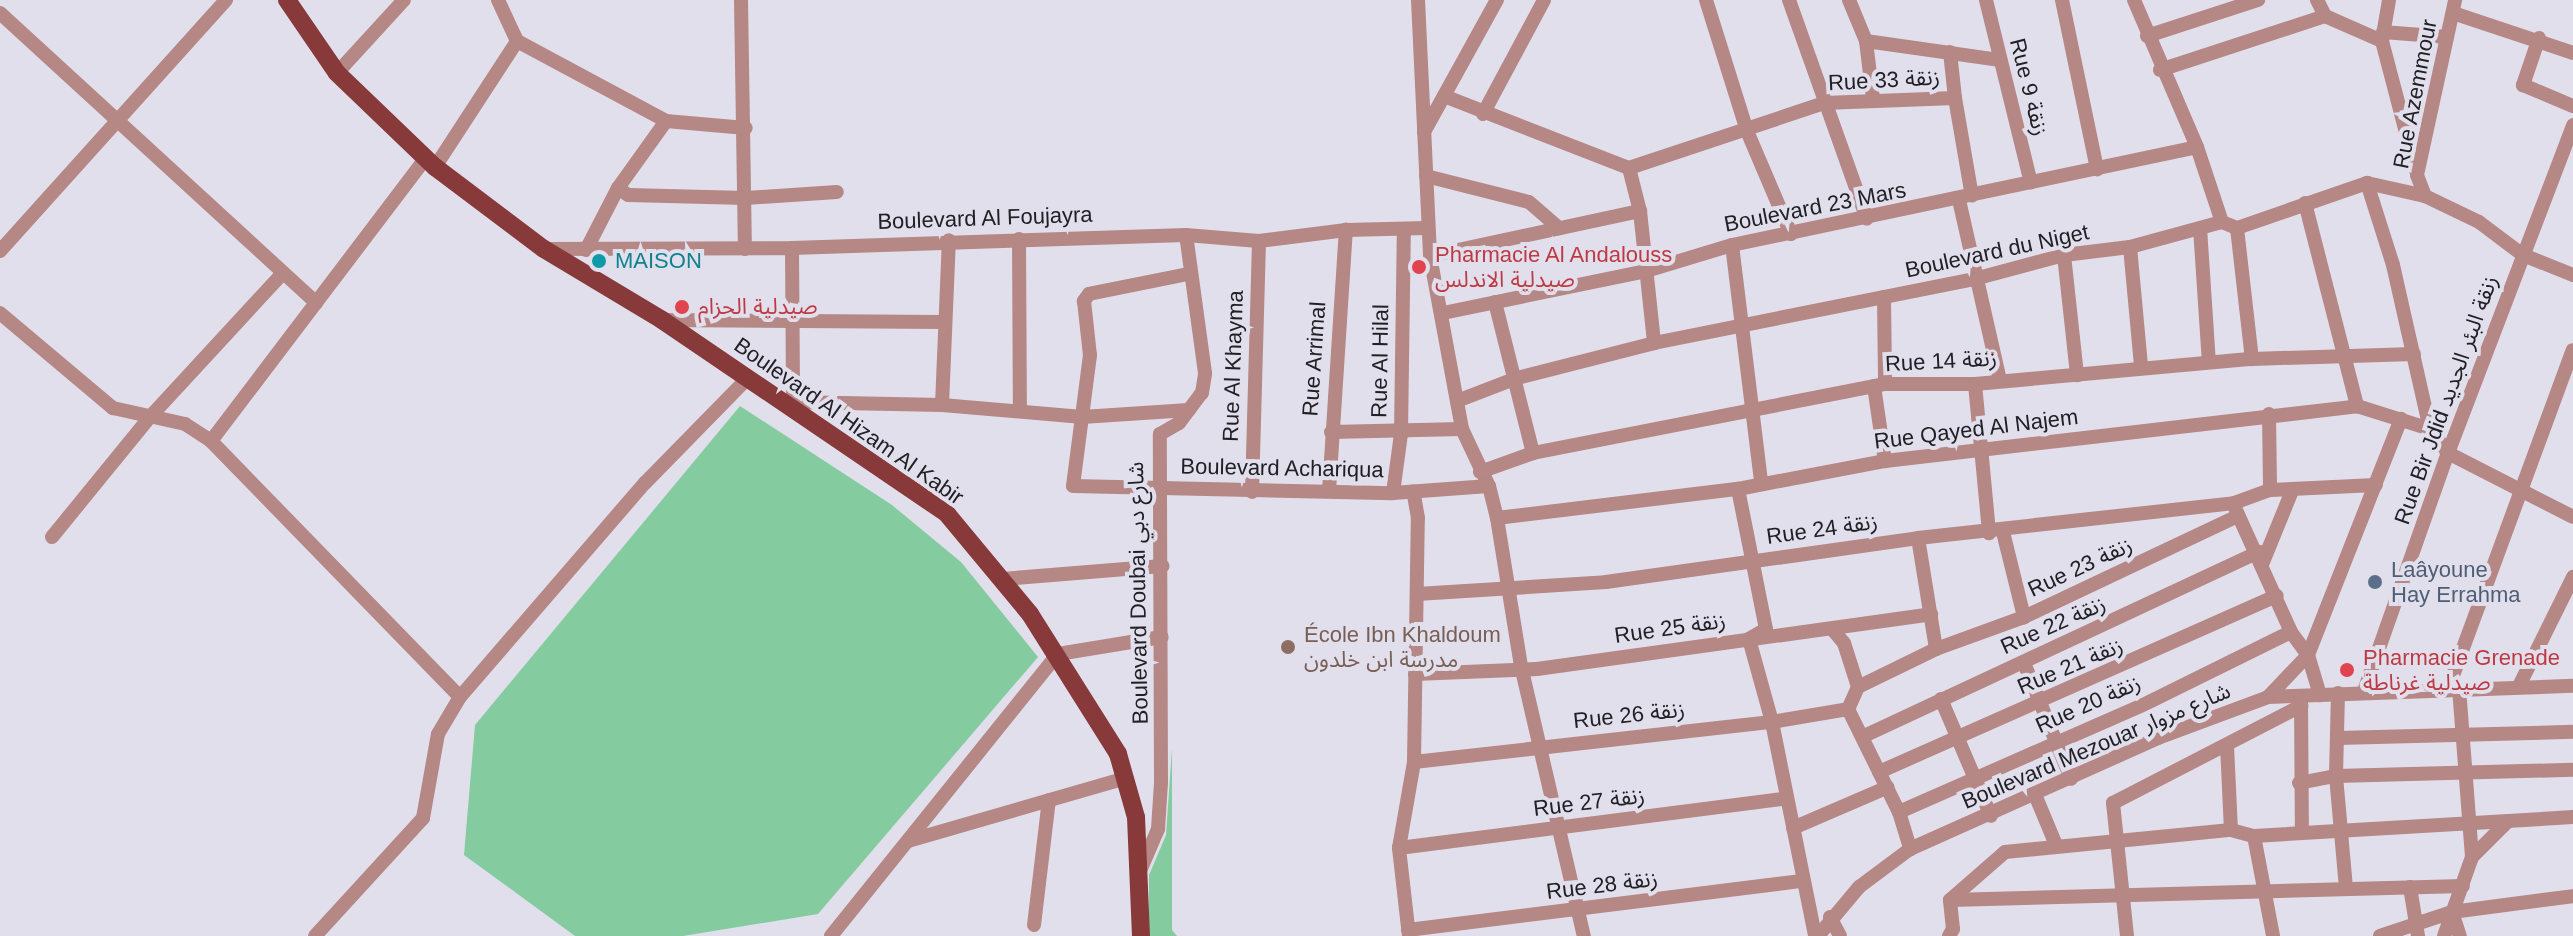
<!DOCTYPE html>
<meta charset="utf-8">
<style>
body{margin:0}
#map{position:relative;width:2573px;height:936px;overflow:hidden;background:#e2dfed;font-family:Helvetica,"Noto Sans Arabic",sans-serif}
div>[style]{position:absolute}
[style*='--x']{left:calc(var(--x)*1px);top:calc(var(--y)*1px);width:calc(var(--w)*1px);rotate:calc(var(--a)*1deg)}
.green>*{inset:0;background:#84cc9f}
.minor>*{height:14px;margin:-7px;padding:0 7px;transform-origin:7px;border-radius:7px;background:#b58785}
.major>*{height:18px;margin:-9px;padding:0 9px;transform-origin:9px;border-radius:9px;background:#88393a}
.dots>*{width:22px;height:22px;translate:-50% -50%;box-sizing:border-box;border:4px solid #e2dfed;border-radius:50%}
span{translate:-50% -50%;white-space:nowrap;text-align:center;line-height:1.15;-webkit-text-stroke:8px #e2dfed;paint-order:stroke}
.street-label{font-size:22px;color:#212025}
.health-label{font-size:22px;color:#be3a42}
.left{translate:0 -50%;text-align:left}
.culture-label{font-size:22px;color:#0d838f}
.service-label{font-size:22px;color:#4e5e75}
.education-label{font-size:22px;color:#785e54}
</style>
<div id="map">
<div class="green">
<i style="clip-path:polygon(740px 406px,892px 505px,961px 562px,1038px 657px,818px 914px,683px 936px,575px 936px,464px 855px,475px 725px)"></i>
<i style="clip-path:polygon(1172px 748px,1172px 930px,1177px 936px,1149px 936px,1149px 875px,1166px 835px)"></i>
</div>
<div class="minor">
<i style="--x:498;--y:0;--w:45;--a:65.1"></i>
<i style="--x:517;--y:41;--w:169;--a:28.2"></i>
<i style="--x:741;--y:0;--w:249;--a:89.1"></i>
<i style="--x:1418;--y:0;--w:256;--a:87.3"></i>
<i style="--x:1430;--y:256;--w:176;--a:79.5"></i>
<i style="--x:1462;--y:429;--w:63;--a:64.7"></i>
<i style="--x:1489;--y:486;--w:33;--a:76"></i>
<i style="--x:1497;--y:518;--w:150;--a:80.8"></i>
<i style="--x:1521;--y:666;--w:277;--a:76.9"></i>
<i style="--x:1706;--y:0;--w:137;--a:72.6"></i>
<i style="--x:1747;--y:131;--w:112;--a:66.9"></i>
<i style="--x:1789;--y:0;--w:232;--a:70.4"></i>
<i style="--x:1849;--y:0;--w:44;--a:67.5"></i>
<i style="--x:1866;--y:41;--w:58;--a:83.1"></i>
<i style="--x:1986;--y:0;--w:188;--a:76.2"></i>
<i style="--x:2062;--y:0;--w:173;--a:78.3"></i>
<i style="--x:2134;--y:0;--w:160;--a:66.8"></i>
<i style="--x:2197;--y:147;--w:79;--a:71.6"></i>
<i style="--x:2317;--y:0;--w:18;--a:63"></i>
<i style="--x:2325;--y:16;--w:62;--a:23.7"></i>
<i style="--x:2389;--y:0;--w:42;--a:99.7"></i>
<i style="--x:2382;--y:41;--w:134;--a:75.3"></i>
<i style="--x:0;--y:13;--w:429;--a:42.5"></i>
<i style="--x:2453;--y:13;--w:126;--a:18.4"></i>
<i style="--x:2383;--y:32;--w:64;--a:4.5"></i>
<i style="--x:2147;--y:36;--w:117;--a:-18"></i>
<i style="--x:2539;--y:38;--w:50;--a:108.8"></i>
<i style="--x:2523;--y:85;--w:54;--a:22.8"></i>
<i style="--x:1866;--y:41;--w:134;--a:8.1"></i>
<i style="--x:1950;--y:52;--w:46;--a:83.8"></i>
<i style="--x:2160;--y:70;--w:174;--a:-18.1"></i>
<i style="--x:337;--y:73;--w:99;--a:-47.5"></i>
<i style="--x:1444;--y:96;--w:199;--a:21.3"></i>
<i style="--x:1483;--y:114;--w:129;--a:-61.8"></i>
<i style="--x:1424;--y:132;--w:151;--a:-61.1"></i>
<i style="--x:435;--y:167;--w:150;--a:-56.9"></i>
<i style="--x:1629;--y:168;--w:206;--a:-18.4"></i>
<i style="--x:1824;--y:103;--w:131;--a:-2.2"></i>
<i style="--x:1955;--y:98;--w:99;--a:80.2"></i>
<i style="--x:1629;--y:168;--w:44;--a:75.7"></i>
<i style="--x:1640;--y:211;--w:133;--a:83.9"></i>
<i style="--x:1426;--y:176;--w:106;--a:14.2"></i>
<i style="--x:1529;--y:202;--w:40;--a:41"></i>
<i style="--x:2367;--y:183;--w:86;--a:72.4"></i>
<i style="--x:2393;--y:265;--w:168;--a:77.3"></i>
<i style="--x:618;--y:188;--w:12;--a:35"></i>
<i style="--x:628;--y:195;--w:118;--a:1.5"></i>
<i style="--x:746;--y:198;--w:91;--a:-3.8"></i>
<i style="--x:2425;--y:196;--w:22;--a:-111"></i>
<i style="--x:2417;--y:175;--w:179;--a:-77.7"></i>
<i style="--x:1959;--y:200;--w:185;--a:77.2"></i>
<i style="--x:2305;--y:203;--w:210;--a:75.6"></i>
<i style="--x:2200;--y:228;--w:134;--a:86.2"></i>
<i style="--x:2237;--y:228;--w:132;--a:83.5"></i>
<i style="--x:1019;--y:239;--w:169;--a:89.7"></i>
<i style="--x:1732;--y:245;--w:239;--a:83"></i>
<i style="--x:2130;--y:247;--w:120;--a:84.7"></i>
<i style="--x:792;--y:248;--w:154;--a:89.6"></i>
<i style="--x:544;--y:249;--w:248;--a:-0.2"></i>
<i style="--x:792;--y:248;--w:394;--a:-1.9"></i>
<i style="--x:1186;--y:235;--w:73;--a:4.7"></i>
<i style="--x:1259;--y:241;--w:88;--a:-7.2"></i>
<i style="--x:1346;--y:230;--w:81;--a:-1.4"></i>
<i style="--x:586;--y:250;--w:70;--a:-62.7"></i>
<i style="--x:618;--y:188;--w:82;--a:-54.4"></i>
<i style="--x:666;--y:121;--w:80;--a:5"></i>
<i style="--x:0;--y:251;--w:338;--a:-48"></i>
<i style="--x:2064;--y:255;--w:121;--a:83.8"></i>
<i style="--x:1430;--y:256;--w:215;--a:-12.1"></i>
<i style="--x:1188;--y:274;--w:101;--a:168.6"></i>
<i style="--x:1089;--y:294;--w:9;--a:126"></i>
<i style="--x:1084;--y:301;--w:54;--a:83.7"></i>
<i style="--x:1090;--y:355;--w:132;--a:97.4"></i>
<i style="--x:1073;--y:486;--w:320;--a:1.3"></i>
<i style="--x:1393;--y:493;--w:96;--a:-4.2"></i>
<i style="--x:1884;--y:297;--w:87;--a:89.3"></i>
<i style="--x:1495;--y:302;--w:156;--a:75.9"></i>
<i style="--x:0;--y:313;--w:148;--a:40.1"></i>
<i style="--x:113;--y:408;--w:74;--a:12.5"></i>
<i style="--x:185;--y:424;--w:31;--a:33"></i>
<i style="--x:211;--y:441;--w:357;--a:45.8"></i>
<i style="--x:1443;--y:313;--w:207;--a:-11.7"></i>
<i style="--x:1646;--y:271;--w:90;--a:-16.8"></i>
<i style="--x:1732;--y:245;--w:475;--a:-11.9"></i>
<i style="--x:662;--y:320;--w:282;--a:0.4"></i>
<i style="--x:1975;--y:384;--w:150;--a:84.6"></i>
<i style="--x:1874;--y:386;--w:76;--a:81.7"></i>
<i style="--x:1457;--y:401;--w:64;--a:-21"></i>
<i style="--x:1517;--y:378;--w:141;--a:-14.3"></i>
<i style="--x:1654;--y:343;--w:330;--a:-11.3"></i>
<i style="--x:1978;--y:278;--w:89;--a:-15"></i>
<i style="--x:2064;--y:255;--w:66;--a:-6.9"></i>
<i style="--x:2130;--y:247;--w:95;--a:-15.2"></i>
<i style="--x:2222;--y:222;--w:16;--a:22"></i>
<i style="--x:2237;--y:228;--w:138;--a:-19.1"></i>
<i style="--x:2367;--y:183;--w:59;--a:12.6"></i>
<i style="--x:2425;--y:196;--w:60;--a:25.7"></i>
<i style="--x:2479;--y:222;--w:55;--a:36.9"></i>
<i style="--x:2523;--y:255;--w:54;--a:21.8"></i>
<i style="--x:942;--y:405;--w:165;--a:-87.6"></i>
<i style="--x:792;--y:407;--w:5;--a:-79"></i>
<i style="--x:793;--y:402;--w:149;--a:1.2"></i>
<i style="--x:942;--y:405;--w:141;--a:4.9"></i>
<i style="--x:1082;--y:417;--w:107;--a:-3.7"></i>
<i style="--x:2269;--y:414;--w:76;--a:89.2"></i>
<i style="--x:1331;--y:432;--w:131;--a:-1.3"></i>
<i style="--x:211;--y:441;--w:354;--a:-52.8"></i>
<i style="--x:1480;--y:472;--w:56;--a:-19.7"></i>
<i style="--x:1533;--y:453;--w:359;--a:-11.1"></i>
<i style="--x:1885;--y:384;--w:90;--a:0"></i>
<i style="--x:1975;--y:384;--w:278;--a:-5.2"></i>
<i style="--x:2252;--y:359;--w:162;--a:-1.8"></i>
<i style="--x:1738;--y:489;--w:143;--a:78.7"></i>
<i style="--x:1766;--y:629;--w:20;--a:150"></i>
<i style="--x:1749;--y:639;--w:86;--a:74.5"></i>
<i style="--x:1772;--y:722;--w:218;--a:78.6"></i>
<i style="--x:1329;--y:491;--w:262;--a:-86.3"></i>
<i style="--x:1252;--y:492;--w:251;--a:-88.4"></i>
<i style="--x:1393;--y:493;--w:60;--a:-82.3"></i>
<i style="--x:1401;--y:434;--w:205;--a:-89.2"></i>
<i style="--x:2236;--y:510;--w:134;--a:65.7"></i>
<i style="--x:2291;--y:632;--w:29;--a:54"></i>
<i style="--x:2308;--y:655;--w:42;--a:73.3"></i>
<i style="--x:1497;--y:518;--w:243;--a:-6.9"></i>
<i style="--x:1738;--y:489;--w:150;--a:-10.8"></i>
<i style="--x:1885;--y:461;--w:475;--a:-6.6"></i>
<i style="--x:2357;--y:406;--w:77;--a:17.5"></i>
<i style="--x:2430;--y:429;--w:30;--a:53"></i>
<i style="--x:2448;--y:453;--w:140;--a:27.1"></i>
<i style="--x:2003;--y:532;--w:88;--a:76.1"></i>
<i style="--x:52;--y:537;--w:155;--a:-50.8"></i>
<i style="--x:150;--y:417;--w:196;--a:-47.3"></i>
<i style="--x:2263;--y:562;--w:77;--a:-67.8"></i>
<i style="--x:1002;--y:579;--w:161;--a:-4.6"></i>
<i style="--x:1417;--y:594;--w:189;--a:-3.6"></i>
<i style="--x:1606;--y:582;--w:315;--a:-8"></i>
<i style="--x:1918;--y:538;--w:318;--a:-6.3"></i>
<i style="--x:2234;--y:503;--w:38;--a:-20"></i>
<i style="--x:2270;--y:490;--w:106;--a:-2.7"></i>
<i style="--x:1833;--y:630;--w:17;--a:50"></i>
<i style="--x:1844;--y:643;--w:46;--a:72.3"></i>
<i style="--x:1858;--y:687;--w:24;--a:114"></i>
<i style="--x:1848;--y:709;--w:115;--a:63.7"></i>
<i style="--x:1899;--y:812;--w:39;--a:73"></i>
<i style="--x:1936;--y:649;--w:94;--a:-20"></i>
<i style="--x:2024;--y:617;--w:237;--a:-25.3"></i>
<i style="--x:2024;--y:663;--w:125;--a:67.9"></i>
<i style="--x:1415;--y:674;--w:122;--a:-2.3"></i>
<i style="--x:1537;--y:669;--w:398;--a:-7.9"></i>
<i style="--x:2519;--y:686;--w:122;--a:-63.6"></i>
<i style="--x:1858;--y:687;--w:87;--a:-26"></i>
<i style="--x:1936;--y:649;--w:112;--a:-99.2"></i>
<i style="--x:2448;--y:689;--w:361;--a:-69.8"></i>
<i style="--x:2364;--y:691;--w:252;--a:-70.6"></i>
<i style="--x:2448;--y:453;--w:351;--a:-69.1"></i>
<i style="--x:2338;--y:693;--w:83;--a:91.4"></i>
<i style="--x:2336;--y:776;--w:113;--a:84.9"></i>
<i style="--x:2268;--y:697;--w:58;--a:-46.4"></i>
<i style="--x:2308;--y:655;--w:254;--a:-68.5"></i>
<i style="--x:1941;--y:699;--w:127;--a:66.9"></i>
<i style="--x:2301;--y:701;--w:131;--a:89.6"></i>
<i style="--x:1864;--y:736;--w:436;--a:-25"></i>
<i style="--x:2338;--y:738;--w:235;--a:-1.5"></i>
<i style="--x:2227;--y:746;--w:84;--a:87.3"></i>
<i style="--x:1414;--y:762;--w:360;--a:-6.4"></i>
<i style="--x:1772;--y:722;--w:77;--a:-9.7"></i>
<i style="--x:1879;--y:772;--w:435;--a:-23.9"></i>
<i style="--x:2299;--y:783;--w:38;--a:-11"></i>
<i style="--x:2336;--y:776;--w:237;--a:-1.5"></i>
<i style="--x:2036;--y:797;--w:52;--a:67.4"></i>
<i style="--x:1899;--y:812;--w:266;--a:-23.7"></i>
<i style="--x:2143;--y:705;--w:165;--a:-26.3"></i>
<i style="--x:1793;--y:828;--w:103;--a:-23.3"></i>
<i style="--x:2254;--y:836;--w:102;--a:79.2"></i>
<i style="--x:908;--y:841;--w:227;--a:-16.1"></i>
<i style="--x:1399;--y:848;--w:388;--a:-7.3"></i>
<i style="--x:2472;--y:857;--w:51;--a:-45"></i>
<i style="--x:1140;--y:871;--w:46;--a:-66.8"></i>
<i style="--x:1158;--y:829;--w:47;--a:-86.3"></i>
<i style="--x:1161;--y:782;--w:348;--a:-90.2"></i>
<i style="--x:1160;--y:434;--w:22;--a:-30"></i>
<i style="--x:1179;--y:423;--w:38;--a:-53"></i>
<i style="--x:1202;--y:393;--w:20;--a:-81"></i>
<i style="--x:1205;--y:373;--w:139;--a:-97.8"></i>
<i style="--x:2410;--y:887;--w:50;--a:80.7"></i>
<i style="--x:1950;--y:900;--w:513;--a:-1.56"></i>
<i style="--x:2452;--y:912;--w:25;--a:72"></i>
<i style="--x:1830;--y:917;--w:21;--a:62"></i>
<i style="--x:1034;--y:925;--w:126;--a:-83.2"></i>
<i style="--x:1408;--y:930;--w:395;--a:-7.1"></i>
<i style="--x:315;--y:936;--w:160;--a:-47.5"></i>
<i style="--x:423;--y:818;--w:85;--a:-79.9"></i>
<i style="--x:438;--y:734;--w:43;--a:-59.3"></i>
<i style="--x:460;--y:697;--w:283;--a:-49.2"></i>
<i style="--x:645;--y:483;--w:146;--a:-45.6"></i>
<i style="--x:831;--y:936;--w:362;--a:-51.2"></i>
<i style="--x:1058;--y:654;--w:105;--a:-9.3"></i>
<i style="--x:1409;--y:936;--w:89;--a:-96.5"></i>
<i style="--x:1399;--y:848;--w:87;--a:-80.1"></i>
<i style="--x:1414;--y:762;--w:244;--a:-89.1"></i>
<i style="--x:1418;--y:518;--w:27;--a:-100"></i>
<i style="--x:1818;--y:936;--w:64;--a:-50.1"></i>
<i style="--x:1859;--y:887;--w:64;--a:-36.7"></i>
<i style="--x:1910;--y:849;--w:272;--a:-24.1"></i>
<i style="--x:2158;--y:738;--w:117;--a:-20.4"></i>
<i style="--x:2268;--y:697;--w:305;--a:-2.1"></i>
<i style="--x:1949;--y:936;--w:8;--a:-60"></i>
<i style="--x:1953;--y:929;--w:29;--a:-96"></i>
<i style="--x:1950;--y:900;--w:73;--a:-41.1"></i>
<i style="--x:2005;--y:852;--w:227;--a:-5.6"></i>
<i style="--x:2231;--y:830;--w:24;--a:15"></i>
<i style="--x:2254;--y:836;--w:320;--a:-3.4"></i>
<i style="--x:2127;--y:936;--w:134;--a:-96"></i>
<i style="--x:2113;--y:803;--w:212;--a:-27.3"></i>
<i style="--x:2380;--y:936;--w:76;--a:-18.4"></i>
<i style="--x:2452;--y:912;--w:122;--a:-7.5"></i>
<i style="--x:2444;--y:936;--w:84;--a:-70.5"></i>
<i style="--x:2472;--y:857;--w:169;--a:-94.4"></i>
</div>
<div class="major">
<i style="--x:287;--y:0;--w:88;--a:55.6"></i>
<i style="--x:337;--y:73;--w:136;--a:43.8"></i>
<i style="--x:435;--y:167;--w:136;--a:37"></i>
<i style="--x:544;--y:249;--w:138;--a:31"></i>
<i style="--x:662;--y:320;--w:345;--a:34.2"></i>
<i style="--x:947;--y:514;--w:130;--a:50.3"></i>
<i style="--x:1030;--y:614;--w:165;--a:57.8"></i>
<i style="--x:1118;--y:754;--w:66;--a:74.1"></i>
<i style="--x:1136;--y:817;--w:119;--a:87.6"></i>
</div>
<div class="dots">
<i style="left:599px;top:261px;background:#0f9aa8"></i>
<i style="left:1419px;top:267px;background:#e0444e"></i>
<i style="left:682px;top:307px;background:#e0444e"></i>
<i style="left:2375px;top:582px;background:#5c6f8a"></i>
<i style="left:1288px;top:647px;background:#8d6e63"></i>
<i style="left:2347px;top:670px;background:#e0444e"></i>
</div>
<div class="street-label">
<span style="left:1884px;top:80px;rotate:-3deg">Rue 33 زنقة</span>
<span style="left:2029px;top:87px;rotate:76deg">Rue 9 زنقة</span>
<span style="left:2415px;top:94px;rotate:-79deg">Rue Azemmour</span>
<span style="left:1815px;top:207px;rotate:-11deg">Boulevard 23 Mars</span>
<span style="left:985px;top:218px;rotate:-2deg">Boulevard Al Foujayra</span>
<span style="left:1997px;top:251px;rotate:-12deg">Boulevard du Niget</span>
<span style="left:1314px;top:359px;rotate:-86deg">Rue Arrimal</span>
<span style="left:1380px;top:361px;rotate:-89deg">Rue Al Hilal</span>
<span style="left:1941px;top:361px;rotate:-3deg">Rue 14 زنقة</span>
<span style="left:1233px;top:366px;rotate:-88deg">Rue Al Khayma</span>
<span style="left:2446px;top:400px;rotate:-70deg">Rue Bir Jdid زنقة البئر الجديد</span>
<span style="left:849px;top:421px;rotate:35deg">Boulevard Al Hizam Al Kabir</span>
<span style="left:1976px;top:429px;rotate:-7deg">Rue Qayed Al Najem</span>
<span style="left:1282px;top:468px;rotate:1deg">Boulevard Achariqua</span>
<span style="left:1822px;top:529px;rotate:-8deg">Rue 24 زنقة</span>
<span style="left:2080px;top:567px;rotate:-25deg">Rue 23 زنقة</span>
<span style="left:1138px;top:593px;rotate:-91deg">Boulevard Doubai شارع دبي</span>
<span style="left:2053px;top:625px;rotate:-24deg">Rue 22 زنقة</span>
<span style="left:1670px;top:628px;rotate:-8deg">Rue 25 زنقة</span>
<span style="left:2070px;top:666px;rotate:-23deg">Rue 21 زنقة</span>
<span style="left:2088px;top:704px;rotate:-24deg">Rue 20 زنقة</span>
<span style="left:1629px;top:715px;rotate:-6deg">Rue 26 زنقة</span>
<span style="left:2096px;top:746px;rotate:-23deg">Boulevard Mezouar شارع مزوار</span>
<span style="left:1589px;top:802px;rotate:-7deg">Rue 27 زنقة</span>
<span style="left:1602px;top:885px;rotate:-7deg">Rue 28 زنقة</span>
</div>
<div class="health-label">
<span class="left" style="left:1435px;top:267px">Pharmacie Al Andalouss<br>صيدلية الاندلس</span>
<span class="left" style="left:698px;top:307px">صيدلية الحزام</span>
<span class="left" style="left:2363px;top:670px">Pharmacie Grenade<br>صيدلية غرناطة</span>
</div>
<div class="culture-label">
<span class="left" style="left:615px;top:261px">MAISON</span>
</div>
<div class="service-label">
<span class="left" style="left:2391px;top:582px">Laâyoune<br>Hay Errahma</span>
</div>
<div class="education-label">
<span class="left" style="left:1304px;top:647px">École Ibn Khaldoum<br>مدرسة ابن خلدون</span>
</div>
</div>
